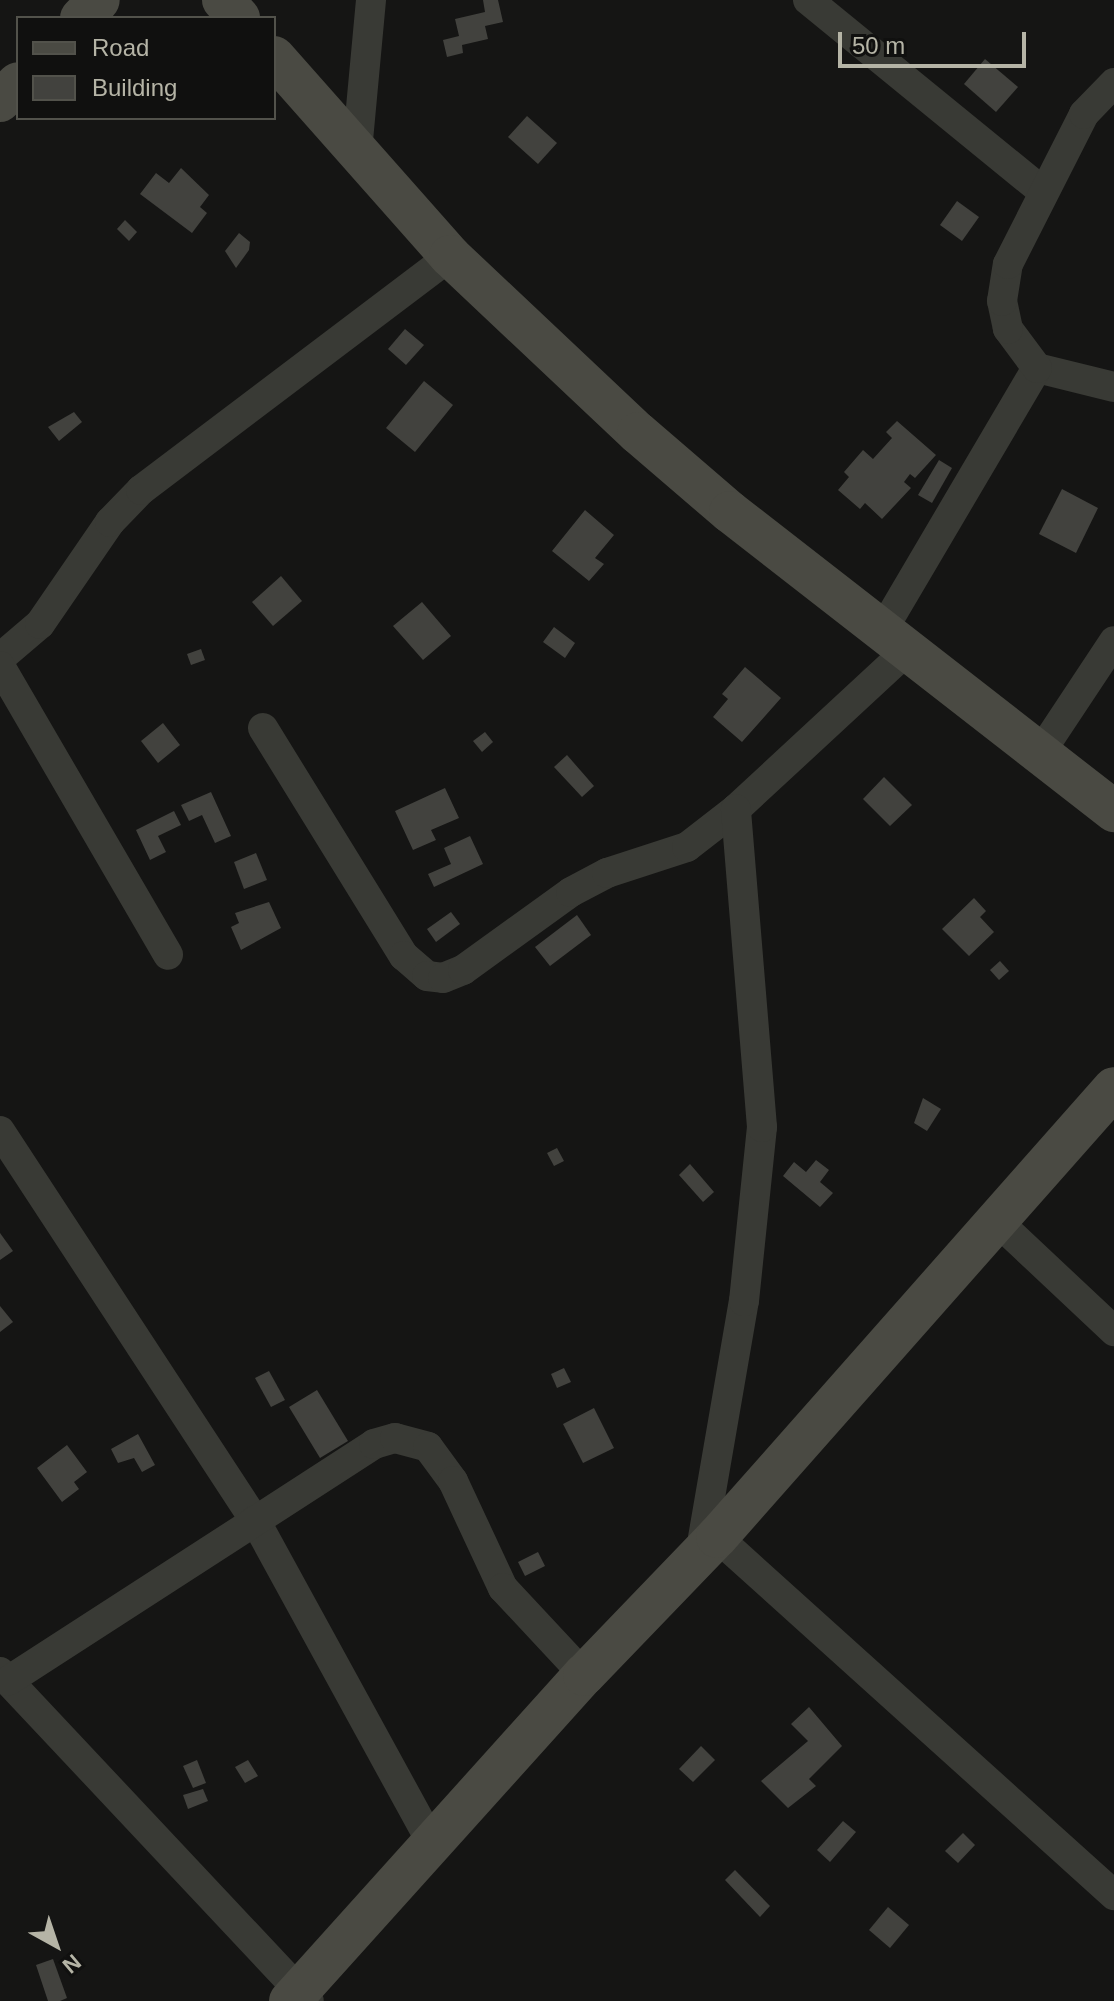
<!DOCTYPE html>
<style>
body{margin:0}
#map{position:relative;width:1114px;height:2001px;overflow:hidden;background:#151514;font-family:Arial,sans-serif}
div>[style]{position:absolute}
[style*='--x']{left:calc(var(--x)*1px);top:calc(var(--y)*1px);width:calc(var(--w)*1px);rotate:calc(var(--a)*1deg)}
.building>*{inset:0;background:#42423e}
.street>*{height:30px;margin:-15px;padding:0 15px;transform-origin:15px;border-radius:15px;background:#393a35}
.secondary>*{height:42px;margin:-21px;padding:0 21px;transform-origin:21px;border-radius:21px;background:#4a4a43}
span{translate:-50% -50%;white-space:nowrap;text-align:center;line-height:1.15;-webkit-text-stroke:6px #10100f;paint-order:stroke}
.legend{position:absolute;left:16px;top:16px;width:260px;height:104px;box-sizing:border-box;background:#10100f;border:2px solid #52524b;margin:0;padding:10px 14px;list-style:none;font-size:24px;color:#b5b4a6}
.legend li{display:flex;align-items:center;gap:16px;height:40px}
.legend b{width:40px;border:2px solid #52524b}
.north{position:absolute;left:16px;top:1905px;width:80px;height:80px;-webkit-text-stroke:6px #10100f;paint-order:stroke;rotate:140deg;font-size:22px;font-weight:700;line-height:32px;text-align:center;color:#b5b4a6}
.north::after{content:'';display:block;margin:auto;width:28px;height:36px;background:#b5b4a6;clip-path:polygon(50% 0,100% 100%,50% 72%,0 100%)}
.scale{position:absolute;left:838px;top:32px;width:188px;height:36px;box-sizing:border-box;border:4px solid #b5b4a6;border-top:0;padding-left:10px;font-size:24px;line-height:28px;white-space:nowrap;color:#b5b4a6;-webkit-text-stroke:6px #10100f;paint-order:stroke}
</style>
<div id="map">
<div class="building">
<i style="clip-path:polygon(483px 0,498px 0,503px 22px,485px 26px,488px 39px,462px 45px,463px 53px,447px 57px,443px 40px,459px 36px,455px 19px,485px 12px)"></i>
<i style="clip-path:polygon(985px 59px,1018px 87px,996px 112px,964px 84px)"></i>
<i style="clip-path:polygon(527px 116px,557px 143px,538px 164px,508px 137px)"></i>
<i style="clip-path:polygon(181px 168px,209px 195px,200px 207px,207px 213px,192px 233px,140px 194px,156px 173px,169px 183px)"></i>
<i style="clip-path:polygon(957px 201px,979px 217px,962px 241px,940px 225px)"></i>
<i style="clip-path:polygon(125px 220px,137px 232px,129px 241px,117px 229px)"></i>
<i style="clip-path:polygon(239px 233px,250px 242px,249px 250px,236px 268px,225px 251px)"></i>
<i style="clip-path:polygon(405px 329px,424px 345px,406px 365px,388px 349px)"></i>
<i style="clip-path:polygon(424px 381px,453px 405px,415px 452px,386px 428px)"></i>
<i style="clip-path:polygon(74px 412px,82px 422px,59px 441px,48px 427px)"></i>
<i style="clip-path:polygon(897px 421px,936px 455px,915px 478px,910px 474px,904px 482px,911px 488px,882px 519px,865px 503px,860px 509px,838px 490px,849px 477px,844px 472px,863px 450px,873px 459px,892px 438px,886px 432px)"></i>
<i style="clip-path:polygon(939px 460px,952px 468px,932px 503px,918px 495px)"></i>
<i style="clip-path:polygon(1062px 489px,1098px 508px,1076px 553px,1039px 534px)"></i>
<i style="clip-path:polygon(585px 510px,614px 535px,595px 558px,604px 564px,589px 581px,552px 551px)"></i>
<i style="clip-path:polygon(281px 576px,302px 601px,273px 626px,252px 602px)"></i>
<i style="clip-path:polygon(422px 602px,451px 636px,423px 660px,393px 626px)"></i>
<i style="clip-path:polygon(554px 627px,575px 643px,565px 658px,543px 642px)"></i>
<i style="clip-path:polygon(201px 649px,205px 660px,191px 665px,187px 654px)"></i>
<i style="clip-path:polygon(745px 667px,781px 698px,742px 742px,713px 717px,728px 699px,722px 694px)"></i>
<i style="clip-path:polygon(163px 723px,180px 745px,158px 763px,141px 741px)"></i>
<i style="clip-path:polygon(485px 732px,493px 742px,482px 752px,473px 741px)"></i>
<i style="clip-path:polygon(567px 755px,594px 786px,582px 797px,554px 767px)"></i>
<i style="clip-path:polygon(884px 777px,912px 805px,890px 826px,863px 799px)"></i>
<i style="clip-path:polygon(445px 788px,459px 818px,431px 830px,436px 840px,413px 850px,395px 811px)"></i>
<i style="clip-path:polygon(211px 792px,231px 836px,215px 843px,202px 815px,189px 821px,181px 805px)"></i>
<i style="clip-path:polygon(174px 811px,181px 825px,158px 836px,166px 852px,150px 860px,136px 830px)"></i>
<i style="clip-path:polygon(470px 836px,483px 864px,434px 887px,428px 874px,451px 864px,444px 848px)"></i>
<i style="clip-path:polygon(256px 853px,267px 880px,244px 889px,234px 862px)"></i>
<i style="clip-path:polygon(974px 898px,986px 911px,980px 917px,994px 932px,969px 956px,942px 929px)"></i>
<i style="clip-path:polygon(269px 902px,281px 928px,241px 950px,231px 927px,239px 923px,235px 913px)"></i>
<i style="clip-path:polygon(451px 912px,460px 924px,436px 942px,427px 929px)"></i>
<i style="clip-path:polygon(577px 915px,591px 935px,550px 966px,535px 947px)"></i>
<i style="clip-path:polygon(1000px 961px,1009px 971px,999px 980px,990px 970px)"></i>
<i style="clip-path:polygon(923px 1098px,941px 1109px,927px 1131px,914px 1123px)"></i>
<i style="clip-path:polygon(557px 1148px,564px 1161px,554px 1166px,547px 1153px)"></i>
<i style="clip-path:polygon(816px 1160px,829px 1170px,820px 1182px,833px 1193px,820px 1207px,783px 1176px,794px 1162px,806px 1172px)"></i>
<i style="clip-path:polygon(690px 1164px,714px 1192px,703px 1202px,679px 1175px)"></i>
<i style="clip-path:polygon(0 1233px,13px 1251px,0 1260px)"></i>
<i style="clip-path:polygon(0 1306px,13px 1322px,0 1332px)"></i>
<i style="clip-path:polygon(564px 1368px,571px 1382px,557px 1388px,551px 1374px)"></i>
<i style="clip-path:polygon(269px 1371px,285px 1400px,271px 1407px,255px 1378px)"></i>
<i style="clip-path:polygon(317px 1390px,348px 1441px,320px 1458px,289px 1407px)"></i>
<i style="clip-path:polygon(594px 1408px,614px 1448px,583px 1463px,563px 1424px)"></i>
<i style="clip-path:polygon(138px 1434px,155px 1465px,142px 1472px,134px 1458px,118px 1463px,111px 1449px)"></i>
<i style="clip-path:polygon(67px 1445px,87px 1472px,74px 1482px,79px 1489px,62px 1502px,37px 1468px)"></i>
<i style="clip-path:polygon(538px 1552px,545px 1566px,525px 1576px,518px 1562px)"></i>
<i style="clip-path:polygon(809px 1707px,842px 1746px,809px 1779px,816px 1786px,788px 1808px,761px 1781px,808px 1741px,791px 1724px)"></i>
<i style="clip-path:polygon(701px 1746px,715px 1760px,693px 1782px,679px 1769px)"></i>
<i style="clip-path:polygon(197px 1760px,206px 1783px,193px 1788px,183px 1766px)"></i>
<i style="clip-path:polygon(248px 1760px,258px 1776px,245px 1783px,235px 1767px)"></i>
<i style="clip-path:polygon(203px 1789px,208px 1801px,188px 1809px,183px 1795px)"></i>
<i style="clip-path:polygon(843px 1821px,856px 1832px,830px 1862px,817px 1850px)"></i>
<i style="clip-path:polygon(963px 1833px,975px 1845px,958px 1863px,945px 1851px)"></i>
<i style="clip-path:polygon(735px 1870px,770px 1906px,760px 1917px,725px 1880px)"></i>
<i style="clip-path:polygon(888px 1907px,909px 1925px,890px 1948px,869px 1930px)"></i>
<i style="clip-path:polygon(53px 1959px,67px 1998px,60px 2001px,48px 2001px,36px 1965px)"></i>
</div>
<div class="street">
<i style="--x:808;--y:0;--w:302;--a:39.2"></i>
<i style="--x:357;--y:151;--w:152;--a:-84.7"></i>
<i style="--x:1037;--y:368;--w:79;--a:13.9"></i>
<i style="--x:882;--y:631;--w:305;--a:-59.5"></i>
<i style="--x:1037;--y:368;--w:49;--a:-126.6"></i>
<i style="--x:1008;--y:329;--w:29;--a:-102"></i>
<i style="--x:1002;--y:301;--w:37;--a:-81"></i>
<i style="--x:1008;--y:264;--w:168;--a:-63.1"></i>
<i style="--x:1084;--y:114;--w:43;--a:-45.9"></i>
<i style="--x:0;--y:658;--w:52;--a:-40.4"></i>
<i style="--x:40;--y:624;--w:124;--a:-55.5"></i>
<i style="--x:110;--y:522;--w:45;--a:-45.9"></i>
<i style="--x:141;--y:490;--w:388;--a:-37.1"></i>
<i style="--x:0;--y:666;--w:334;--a:59.8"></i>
<i style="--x:263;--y:728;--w:268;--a:58.3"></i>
<i style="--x:404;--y:956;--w:30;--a:41"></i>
<i style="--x:427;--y:976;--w:16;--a:7"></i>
<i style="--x:443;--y:978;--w:22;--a:-22"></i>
<i style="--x:463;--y:970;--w:133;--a:-35.8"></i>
<i style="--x:571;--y:892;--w:41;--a:-27.8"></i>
<i style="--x:607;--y:873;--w:84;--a:-18"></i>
<i style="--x:687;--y:847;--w:62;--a:-37.8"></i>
<i style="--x:736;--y:809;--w:234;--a:-42.8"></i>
<i style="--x:1040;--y:753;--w:134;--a:-56.5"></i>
<i style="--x:0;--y:1131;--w:465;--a:56.8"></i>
<i style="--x:255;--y:1520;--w:371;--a:61.3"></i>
<i style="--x:997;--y:1221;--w:161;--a:43.2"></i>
<i style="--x:717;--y:1537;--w:535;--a:42.04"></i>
<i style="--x:700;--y:1555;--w:258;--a:-80.2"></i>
<i style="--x:744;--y:1301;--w:175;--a:-84.1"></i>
<i style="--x:762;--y:1127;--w:319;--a:-94.7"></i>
<i style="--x:0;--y:1672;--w:451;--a:46.8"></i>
<i style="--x:8;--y:1681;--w:436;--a:-32.9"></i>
<i style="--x:374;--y:1444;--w:22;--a:-16"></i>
<i style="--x:395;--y:1438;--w:34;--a:15"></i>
<i style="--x:428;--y:1447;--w:42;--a:53.7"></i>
<i style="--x:453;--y:1481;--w:118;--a:65"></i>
<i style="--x:503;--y:1588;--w:119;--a:47"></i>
</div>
<div class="secondary">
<i style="--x:223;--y:0;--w:24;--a:48"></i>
<i style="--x:81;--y:18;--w:25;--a:-45"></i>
<i style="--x:274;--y:57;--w:266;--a:48.5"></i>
<i style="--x:450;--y:256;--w:258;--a:43.3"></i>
<i style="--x:638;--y:433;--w:121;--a:40.7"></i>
<i style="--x:730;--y:512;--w:487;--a:37.9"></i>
<i style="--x:0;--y:101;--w:25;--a:-45"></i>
<i style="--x:290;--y:2001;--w:439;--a:-48"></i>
<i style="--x:584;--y:1675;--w:192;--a:-46.1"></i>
<i style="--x:717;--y:1537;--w:599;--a:-48.52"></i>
</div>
<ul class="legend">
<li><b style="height:10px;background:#4a4a43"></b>Road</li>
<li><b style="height:22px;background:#42423e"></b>Building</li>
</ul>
<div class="north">N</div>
<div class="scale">50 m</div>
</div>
